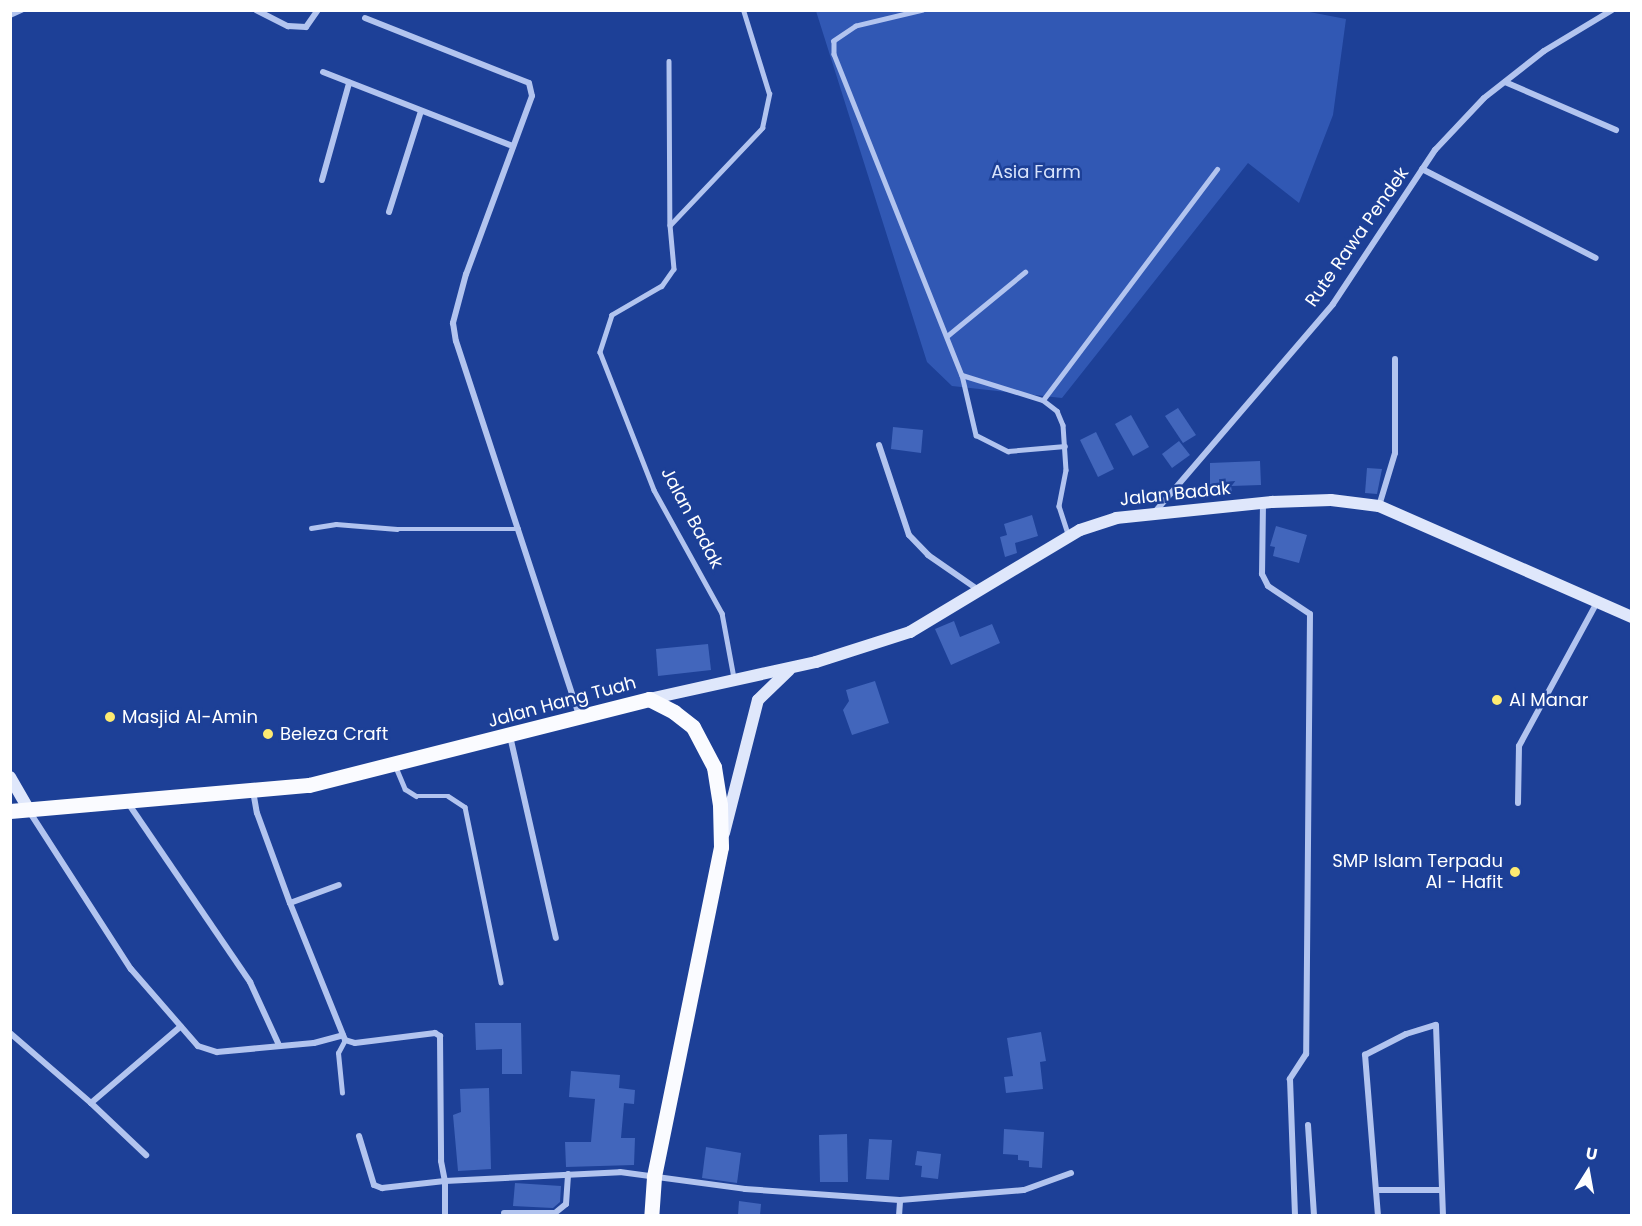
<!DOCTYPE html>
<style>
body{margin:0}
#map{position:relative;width:1642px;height:1226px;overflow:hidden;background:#1d4097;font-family:Poppins,sans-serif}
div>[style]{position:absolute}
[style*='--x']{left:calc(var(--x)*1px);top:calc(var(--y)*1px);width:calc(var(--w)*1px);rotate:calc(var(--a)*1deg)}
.green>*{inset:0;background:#3158b4}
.building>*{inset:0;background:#4266bc}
.lane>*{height:4.5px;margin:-2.25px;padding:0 2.25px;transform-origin:2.25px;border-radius:2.25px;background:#b2c4ef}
.street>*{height:6px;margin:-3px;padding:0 3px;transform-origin:3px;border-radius:3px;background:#b2c4ef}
.secondary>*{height:12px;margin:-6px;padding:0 6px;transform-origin:6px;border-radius:6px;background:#dfe7fb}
.primary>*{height:15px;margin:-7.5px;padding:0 7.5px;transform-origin:7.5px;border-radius:7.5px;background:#fafbff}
.dots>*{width:16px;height:16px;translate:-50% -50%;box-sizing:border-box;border:3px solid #1d4097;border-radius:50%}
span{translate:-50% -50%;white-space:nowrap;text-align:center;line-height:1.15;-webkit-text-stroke:5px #1d4097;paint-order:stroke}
.park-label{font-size:18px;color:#d8e3fb}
.street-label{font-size:18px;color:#fff}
.poi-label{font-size:18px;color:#fff}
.left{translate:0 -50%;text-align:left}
.right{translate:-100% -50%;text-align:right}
.frame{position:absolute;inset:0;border:12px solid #fff;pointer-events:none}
.north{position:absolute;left:1558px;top:1142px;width:60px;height:60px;-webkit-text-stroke:4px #1d4097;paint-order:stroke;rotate:11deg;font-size:16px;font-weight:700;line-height:24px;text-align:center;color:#fff}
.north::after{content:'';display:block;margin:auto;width:21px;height:27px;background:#fff;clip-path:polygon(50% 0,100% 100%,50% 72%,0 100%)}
</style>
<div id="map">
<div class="green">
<i style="clip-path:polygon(1299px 10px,1346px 19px,1333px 115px,1299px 203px,1248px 163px,1062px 398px,952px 386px,927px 362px,816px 11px)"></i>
</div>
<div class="building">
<i style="clip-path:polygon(1178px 408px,1196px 435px,1183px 443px,1165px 416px)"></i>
<i style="clip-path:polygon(1131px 415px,1149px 447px,1133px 456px,1115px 424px)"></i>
<i style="clip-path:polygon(893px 427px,923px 430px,921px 453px,891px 449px)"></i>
<i style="clip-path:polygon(1096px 432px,1114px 469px,1098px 477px,1080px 440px)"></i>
<i style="clip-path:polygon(1179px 441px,1190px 455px,1172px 468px,1162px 454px)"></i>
<i style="clip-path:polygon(1260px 461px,1261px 485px,1231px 486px,1232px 492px,1210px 492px,1210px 463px)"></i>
<i style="clip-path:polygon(1367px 468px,1382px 469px,1377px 494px,1365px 493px)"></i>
<i style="clip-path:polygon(1032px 515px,1038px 536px,1015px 543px,1017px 553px,1005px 557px,1000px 537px,1007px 535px,1004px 524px)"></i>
<i style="clip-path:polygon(1276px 526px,1307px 535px,1299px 563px,1273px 556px,1275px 547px,1270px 546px)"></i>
<i style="clip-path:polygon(954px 621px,960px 637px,992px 624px,1000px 643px,951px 665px,935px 629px)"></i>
<i style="clip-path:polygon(708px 644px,711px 670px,658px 676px,656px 649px)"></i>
<i style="clip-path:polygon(875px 681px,889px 723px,852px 735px,843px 710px,849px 701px,846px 690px)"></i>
<i style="clip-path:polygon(475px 1023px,521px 1023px,522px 1074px,502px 1074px,502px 1049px,476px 1050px)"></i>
<i style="clip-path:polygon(1041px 1032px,1046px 1061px,1040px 1062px,1043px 1089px,1006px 1093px,1004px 1077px,1013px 1076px,1007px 1038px)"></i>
<i style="clip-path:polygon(571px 1071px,620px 1075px,619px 1088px,635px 1090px,634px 1104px,624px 1103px,621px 1138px,635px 1138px,634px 1165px,566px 1167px,565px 1142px,591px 1142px,595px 1099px,569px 1097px)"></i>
<i style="clip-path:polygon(489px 1088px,491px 1169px,458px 1171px,453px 1115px,461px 1112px,460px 1089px)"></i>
<i style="clip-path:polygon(1004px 1129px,1044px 1132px,1042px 1168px,1029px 1167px,1029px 1161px,1018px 1160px,1018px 1155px,1003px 1154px)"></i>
<i style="clip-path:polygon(847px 1134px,848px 1182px,820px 1182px,819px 1135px)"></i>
<i style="clip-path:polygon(869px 1139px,892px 1140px,889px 1180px,866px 1179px)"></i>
<i style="clip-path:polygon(706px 1147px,741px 1153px,737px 1183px,702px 1178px)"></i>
<i style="clip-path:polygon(917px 1151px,941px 1154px,938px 1179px,921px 1177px,922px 1166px,915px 1165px)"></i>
<i style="clip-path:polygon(515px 1183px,561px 1186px,560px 1202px,553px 1208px,513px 1206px)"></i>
<i style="clip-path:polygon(739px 1201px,761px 1204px,760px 1215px,738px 1215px)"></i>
</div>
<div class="lane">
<i style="--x:923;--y:10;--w:69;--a:166.6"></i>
<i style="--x:856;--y:26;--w:27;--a:146"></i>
<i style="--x:834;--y:41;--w:13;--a:90"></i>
<i style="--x:834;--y:54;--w:346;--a:68.3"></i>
<i style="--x:962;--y:375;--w:62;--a:76.9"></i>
<i style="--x:976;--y:435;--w:36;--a:27"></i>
<i style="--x:1008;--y:451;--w:57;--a:-5"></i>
<i style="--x:669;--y:61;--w:164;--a:89.7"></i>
<i style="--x:670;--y:225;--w:44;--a:84.8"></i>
<i style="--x:674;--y:269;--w:21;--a:125"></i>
<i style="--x:662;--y:286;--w:58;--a:149.9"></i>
<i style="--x:612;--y:315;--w:39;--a:108"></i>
<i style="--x:600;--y:352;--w:148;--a:68.6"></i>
<i style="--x:654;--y:490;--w:141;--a:61.1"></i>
<i style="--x:722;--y:613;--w:66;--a:79.5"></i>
<i style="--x:670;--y:225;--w:134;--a:-46.5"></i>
<i style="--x:762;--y:128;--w:35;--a:-78"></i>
<i style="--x:769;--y:94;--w:88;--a:-107.2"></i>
<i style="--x:947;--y:336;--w:101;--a:-39.4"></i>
<i style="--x:962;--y:375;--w:85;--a:17.2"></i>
<i style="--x:1043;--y:400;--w:18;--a:38"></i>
<i style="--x:1057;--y:411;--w:15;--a:67"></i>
<i style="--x:1063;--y:425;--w:45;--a:86.2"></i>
<i style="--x:1066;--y:470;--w:37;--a:101"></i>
<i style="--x:1059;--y:506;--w:29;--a:72"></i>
<i style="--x:1043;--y:400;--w:289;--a:-53"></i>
<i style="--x:311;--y:528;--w:25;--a:-9"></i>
<i style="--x:336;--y:524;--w:61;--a:4.7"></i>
<i style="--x:397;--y:529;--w:122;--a:0"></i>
<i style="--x:395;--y:765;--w:26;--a:67"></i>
<i style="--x:405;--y:789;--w:13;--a:32"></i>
<i style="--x:416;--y:796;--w:32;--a:0"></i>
<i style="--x:448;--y:796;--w:20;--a:33"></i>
<i style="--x:465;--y:807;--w:179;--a:78.4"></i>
<i style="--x:342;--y:1093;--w:40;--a:-95.7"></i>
<i style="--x:338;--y:1053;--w:15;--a:-62"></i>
</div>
<div class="street">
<i style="--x:256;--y:10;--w:36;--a:27"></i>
<i style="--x:288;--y:26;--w:18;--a:3"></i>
<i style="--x:306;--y:27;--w:21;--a:-55"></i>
<i style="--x:10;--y:15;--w:12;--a:-24"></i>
<i style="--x:365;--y:18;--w:176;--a:21.6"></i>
<i style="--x:529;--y:83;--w:13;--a:77"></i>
<i style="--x:532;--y:96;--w:190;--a:110.3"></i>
<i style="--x:466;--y:274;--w:51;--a:104.9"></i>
<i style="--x:453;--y:323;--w:18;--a:81"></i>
<i style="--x:456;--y:341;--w:394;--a:71.8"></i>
<i style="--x:323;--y:72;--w:204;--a:21.3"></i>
<i style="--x:1505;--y:82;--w:121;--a:23.4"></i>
<i style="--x:1422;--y:169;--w:195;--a:27.1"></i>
<i style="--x:322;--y:180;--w:101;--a:-74.4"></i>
<i style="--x:389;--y:212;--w:106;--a:-72.4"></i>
<i style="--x:879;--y:445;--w:95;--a:71.6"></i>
<i style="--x:909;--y:535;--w:28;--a:46"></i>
<i style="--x:928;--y:555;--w:63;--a:34.7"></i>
<i style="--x:1263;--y:503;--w:71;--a:90.8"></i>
<i style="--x:1262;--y:574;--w:13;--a:63"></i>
<i style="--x:1268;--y:586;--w:50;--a:33.7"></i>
<i style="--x:1310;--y:614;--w:440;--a:90.5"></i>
<i style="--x:1306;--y:1054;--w:30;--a:123"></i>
<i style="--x:1290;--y:1079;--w:137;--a:87.9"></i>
<i style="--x:1379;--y:506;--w:55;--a:-73.2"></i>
<i style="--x:1395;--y:453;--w:94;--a:-90"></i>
<i style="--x:1154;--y:513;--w:275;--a:-49.4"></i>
<i style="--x:1333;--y:304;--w:185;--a:-56.5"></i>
<i style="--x:1435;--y:150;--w:71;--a:-46.7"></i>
<i style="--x:1484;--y:98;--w:76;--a:-38.1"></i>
<i style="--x:1544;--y:51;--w:79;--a:-31.1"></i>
<i style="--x:510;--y:736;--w:207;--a:77.2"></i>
<i style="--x:253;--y:791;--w:22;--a:80"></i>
<i style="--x:257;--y:813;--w:96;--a:69.9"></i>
<i style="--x:290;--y:903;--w:148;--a:68.1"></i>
<i style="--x:345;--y:1040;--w:10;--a:17"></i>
<i style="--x:355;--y:1043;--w:81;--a:-7.1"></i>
<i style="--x:435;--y:1033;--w:6;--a:31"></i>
<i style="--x:440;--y:1036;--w:125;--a:89.5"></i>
<i style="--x:441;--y:1161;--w:20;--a:79"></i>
<i style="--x:445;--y:1181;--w:175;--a:-2.9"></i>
<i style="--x:620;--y:1172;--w:126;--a:7.7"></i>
<i style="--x:745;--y:1189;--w:155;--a:4.1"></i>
<i style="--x:900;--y:1200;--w:124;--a:-4.6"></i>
<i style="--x:1024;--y:1190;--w:50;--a:-19.9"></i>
<i style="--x:128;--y:803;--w:217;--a:55.7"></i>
<i style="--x:250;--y:982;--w:69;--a:65.3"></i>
<i style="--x:1518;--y:803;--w:57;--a:-89"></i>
<i style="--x:1519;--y:746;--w:162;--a:-61.5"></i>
<i style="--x:29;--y:811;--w:188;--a:57.2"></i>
<i style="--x:131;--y:969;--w:102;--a:49"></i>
<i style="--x:198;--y:1046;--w:20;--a:18"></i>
<i style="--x:217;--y:1052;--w:97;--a:-5.3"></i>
<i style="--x:314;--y:1043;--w:30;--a:-15"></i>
<i style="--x:290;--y:903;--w:52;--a:-20.2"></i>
<i style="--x:10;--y:1033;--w:107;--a:40.8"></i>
<i style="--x:91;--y:1103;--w:118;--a:-40.5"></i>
<i style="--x:91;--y:1103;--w:76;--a:43.4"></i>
<i style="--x:1308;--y:1125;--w:91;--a:86.2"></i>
<i style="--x:359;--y:1136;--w:51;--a:73"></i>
<i style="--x:374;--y:1185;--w:9;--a:21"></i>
<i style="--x:382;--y:1188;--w:63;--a:-6.3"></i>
<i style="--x:445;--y:1181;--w:35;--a:90"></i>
<i style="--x:1377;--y:1190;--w:65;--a:0"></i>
<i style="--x:504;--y:1213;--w:51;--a:0"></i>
<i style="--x:555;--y:1213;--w:14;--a:-39"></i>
<i style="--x:566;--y:1204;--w:30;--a:-86"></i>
<i style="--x:899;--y:1216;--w:16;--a:-86"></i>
<i style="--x:1378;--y:1216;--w:162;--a:-94.6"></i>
<i style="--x:1365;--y:1055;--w:46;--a:-27.1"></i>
<i style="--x:1406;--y:1034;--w:31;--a:-17"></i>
<i style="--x:1436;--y:1025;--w:191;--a:87.9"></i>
</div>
<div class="secondary">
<i style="--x:649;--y:699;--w:171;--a:-12.5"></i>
<i style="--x:816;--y:662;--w:99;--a:-17.7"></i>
<i style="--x:910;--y:632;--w:198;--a:-31"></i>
<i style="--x:1080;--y:530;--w:38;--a:-18"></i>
<i style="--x:1116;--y:518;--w:157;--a:-5.9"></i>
<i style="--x:1272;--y:502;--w:59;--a:-1.9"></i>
<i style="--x:1331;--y:500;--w:48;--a:7.1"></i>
<i style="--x:1379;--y:506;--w:276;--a:23.7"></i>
<i style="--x:10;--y:777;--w:36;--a:60"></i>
<i style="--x:724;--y:833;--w:137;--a:-75.7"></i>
<i style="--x:758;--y:700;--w:43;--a:-44.1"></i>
</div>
<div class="primary">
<i style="--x:10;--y:811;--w:300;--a:-5"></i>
<i style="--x:309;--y:785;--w:351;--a:-14.2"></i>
<i style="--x:649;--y:699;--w:28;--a:27"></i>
<i style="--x:674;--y:712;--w:24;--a:38"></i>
<i style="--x:693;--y:727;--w:45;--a:62.3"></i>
<i style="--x:714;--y:767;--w:38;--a:81"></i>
<i style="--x:720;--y:805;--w:42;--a:88.6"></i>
<i style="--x:721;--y:847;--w:337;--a:101.5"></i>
<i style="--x:654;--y:1177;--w:39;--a:94"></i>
</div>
<div class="dots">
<i style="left:1497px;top:700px;background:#feeb71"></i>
<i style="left:110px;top:717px;background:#feeb71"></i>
<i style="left:268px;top:734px;background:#feeb71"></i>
<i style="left:1515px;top:872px;background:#feeb71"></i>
</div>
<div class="park-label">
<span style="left:1036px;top:172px">Asia Farm</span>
</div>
<div class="street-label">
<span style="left:1357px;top:237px;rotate:-55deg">Rute Rawa Pendek</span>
<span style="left:1175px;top:494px;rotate:-6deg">Jalan Badak</span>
<span style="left:692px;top:518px;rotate:62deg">Jalan Badak</span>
<span style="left:562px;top:702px;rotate:-15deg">Jalan Hang Tuah</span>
</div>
<div class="poi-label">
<span class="left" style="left:1509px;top:700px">Al Manar</span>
<span class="left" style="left:122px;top:717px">Masjid Al-Amin</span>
<span class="left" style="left:280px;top:734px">Beleza Craft</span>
<span class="right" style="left:1503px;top:872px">SMP Islam Terpadu<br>Al - Hafit</span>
</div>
<div class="frame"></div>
<div class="north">U</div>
</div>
